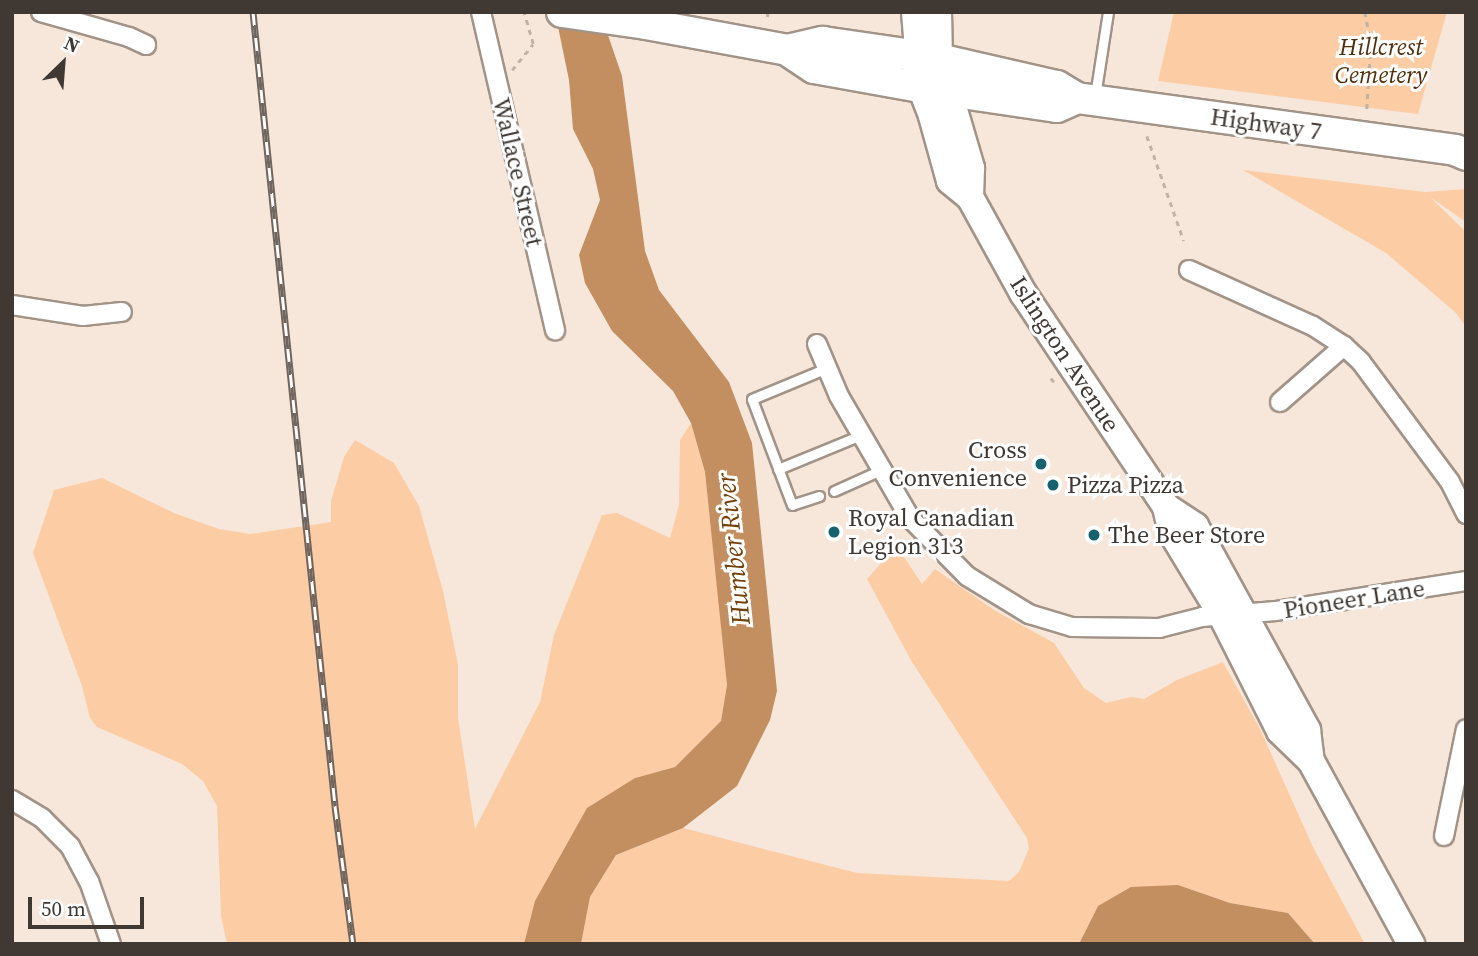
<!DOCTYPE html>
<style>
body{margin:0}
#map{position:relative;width:1478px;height:956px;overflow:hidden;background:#f7e7da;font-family:"Source Serif 4",serif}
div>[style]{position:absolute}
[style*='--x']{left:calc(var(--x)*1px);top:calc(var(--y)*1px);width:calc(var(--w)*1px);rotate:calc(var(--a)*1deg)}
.green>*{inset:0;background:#fccca4}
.water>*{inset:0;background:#c38e60}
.path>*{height:2.5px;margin-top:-1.25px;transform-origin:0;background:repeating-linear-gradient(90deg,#bfb2a7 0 5px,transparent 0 10px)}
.roads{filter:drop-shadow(2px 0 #a29388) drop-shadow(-2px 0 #a29388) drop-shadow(0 2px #a29388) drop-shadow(0 -2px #a29388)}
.lane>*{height:9px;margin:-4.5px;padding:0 4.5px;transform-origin:4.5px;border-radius:4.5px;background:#fff}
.street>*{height:18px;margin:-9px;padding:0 9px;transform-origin:9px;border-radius:9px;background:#fff}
.secondary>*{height:26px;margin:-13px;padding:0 13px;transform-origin:13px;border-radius:13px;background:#fff}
.primary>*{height:30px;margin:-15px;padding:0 15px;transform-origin:15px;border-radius:15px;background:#fff}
.rail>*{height:7px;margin-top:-3.5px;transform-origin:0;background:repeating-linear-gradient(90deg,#fff 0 13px,#70665f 0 26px);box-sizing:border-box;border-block:2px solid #70665f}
.dots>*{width:19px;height:19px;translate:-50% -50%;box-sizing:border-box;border:4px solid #fff;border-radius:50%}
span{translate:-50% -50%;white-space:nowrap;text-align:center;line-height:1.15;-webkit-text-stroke:6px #fff;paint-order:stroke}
.park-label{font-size:24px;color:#522e08;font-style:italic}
.street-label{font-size:24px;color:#3f3833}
.poi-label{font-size:24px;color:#3f3833}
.right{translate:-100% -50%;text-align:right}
.left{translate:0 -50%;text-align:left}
.water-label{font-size:26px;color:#734105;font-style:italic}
.frame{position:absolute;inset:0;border:14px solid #3f3833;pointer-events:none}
.north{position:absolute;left:28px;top:28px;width:70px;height:70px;-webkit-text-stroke:5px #fff;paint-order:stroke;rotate:25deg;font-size:19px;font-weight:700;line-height:28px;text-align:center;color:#3f3833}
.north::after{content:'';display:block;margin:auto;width:24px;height:32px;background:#3f3833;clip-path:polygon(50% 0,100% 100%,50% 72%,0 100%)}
.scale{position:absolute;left:28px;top:897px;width:116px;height:32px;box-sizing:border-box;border:4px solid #3f3833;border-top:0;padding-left:9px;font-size:21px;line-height:24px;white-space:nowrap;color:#3f3833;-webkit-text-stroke:5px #fff;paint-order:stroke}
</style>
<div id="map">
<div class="green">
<i style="clip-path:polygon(1174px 12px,1447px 12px,1418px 114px,1158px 81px)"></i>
<i style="clip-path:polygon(1243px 170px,1425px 192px,1466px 189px,1466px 222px,1430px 197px,1466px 232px,1466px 327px,1456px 313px,1386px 253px)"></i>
<i style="clip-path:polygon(691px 423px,705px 472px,721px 620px,727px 685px,721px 721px,675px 767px,635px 778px,524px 944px,227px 944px,221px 916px,217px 806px,203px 781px,182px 764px,97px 727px,90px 718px,82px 686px,33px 553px,54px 490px,102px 478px,174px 513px,219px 529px,250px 534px,331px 522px,331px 501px,344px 457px,355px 440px,394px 463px,419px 506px,443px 591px,458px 664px,458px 718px,475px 829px,540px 702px,554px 635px,602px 515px,617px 513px,670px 538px,679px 505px,680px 440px)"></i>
<i style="clip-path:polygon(891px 552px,902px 554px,922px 584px,935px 569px,994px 610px,1054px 643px,1084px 688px,1106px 703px,1131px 697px,1144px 699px,1177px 680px,1223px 662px,1260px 729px,1313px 847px,1365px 944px,1315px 944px,1288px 913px,1230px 903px,1178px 885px,1098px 906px,1079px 944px,581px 944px,590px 897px,616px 855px,683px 828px,857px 873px,1009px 881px,1019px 872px,1029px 848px,1027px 838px,912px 662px,867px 579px)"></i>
</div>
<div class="water">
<i style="clip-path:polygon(555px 12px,600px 12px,622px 76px,645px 251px,659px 290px,729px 382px,752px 443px,777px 691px,770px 720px,737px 786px,683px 828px,616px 855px,590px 897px,581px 944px,524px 944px,535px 901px,587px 808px,635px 778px,675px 767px,721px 721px,727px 685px,705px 472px,691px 423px,673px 391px,612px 331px,585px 283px,579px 255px,600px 200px,593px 169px,573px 129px,569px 80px)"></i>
<i style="clip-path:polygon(1178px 885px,1230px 903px,1288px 913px,1315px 944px,1079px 944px,1098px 906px,1131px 887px)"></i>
</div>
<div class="path">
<i style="--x:1365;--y:12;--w:33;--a:79"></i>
<i style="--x:1371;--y:44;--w:66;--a:93.5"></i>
<i style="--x:767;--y:17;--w:5;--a:-79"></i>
<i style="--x:512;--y:70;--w:33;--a:-51"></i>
<i style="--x:533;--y:44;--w:33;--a:-106"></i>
<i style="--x:1147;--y:136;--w:111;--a:70.6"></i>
<i style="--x:1051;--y:378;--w:5;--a:53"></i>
<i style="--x:876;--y:518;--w:14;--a:-21"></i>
</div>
<div class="roads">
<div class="lane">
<i style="--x:1095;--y:96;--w:85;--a:-81.2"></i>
<i style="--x:778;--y:469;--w:90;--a:-22.3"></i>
<i style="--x:834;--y:491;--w:51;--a:-24.1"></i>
<i style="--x:819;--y:496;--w:28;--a:162"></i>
<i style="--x:792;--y:505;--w:113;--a:-110.7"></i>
<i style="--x:752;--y:399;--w:81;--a:-22.5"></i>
</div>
<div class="street">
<i style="--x:41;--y:12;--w:91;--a:15.9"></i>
<i style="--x:129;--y:37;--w:19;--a:25"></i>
<i style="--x:481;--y:12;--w:327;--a:76.9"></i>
<i style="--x:1189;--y:270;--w:136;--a:24.3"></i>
<i style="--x:1313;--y:326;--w:37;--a:33"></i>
<i style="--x:1344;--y:346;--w:23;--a:43"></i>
<i style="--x:1361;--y:362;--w:149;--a:53.4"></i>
<i style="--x:1450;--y:482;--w:36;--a:63"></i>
<i style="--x:12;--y:305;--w:72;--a:8.8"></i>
<i style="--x:83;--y:316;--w:39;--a:-6"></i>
<i style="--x:817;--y:344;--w:56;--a:67.1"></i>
<i style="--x:839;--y:396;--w:141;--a:59.8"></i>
<i style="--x:910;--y:518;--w:81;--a:45.5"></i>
<i style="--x:967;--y:576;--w:73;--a:31.5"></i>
<i style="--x:1029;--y:614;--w:45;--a:16.8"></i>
<i style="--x:1072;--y:627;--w:87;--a:0.7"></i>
<i style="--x:1159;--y:628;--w:44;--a:-14.3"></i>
<i style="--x:1202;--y:617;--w:74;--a:-4.6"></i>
<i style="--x:1276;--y:611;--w:192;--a:-9"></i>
<i style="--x:1280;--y:402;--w:85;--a:-41.2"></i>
<i style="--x:12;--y:800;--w:35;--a:31"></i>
<i style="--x:42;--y:818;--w:40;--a:45"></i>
<i style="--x:70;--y:846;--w:40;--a:62"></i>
<i style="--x:89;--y:881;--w:67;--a:70.8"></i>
<i style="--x:1444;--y:836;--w:109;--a:-78.4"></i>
</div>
<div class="secondary">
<i style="--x:915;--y:12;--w:75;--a:85.4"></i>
<i style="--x:921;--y:87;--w:31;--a:69"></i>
<i style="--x:932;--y:116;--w:67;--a:74.5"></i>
<i style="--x:950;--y:181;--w:26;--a:39"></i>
<i style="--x:970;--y:197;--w:110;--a:61.1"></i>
<i style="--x:1023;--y:293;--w:257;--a:56.2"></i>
<i style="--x:1166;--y:507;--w:27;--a:77"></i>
<i style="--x:1172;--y:533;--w:95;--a:58.8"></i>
<i style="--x:1221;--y:614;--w:131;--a:63.2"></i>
<i style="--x:1280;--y:731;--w:43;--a:44.1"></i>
<i style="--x:1311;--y:761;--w:209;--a:61.3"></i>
<i style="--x:938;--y:12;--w:47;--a:88.8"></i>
<i style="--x:939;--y:59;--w:114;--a:73.6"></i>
<i style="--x:971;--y:168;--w:29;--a:92"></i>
<i style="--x:1166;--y:507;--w:35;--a:33"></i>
<i style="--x:1195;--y:526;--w:233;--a:61.2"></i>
<i style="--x:1307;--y:730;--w:31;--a:83"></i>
</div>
<div class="primary">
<i style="--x:562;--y:12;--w:85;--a:8.1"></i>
<i style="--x:646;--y:24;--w:143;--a:10.4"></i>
<i style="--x:787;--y:50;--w:32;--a:34"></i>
<i style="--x:814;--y:68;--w:109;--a:10.1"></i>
<i style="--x:921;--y:87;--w:137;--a:8.4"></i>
<i style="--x:1057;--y:107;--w:22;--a:-24"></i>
<i style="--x:787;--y:50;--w:37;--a:-13"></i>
<i style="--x:823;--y:42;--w:117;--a:8.3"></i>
<i style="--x:939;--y:59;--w:121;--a:12.9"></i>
<i style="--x:1057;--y:86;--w:23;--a:31"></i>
<i style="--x:1077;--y:98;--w:382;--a:7.8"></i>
<i style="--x:1455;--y:150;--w:12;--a:24"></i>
</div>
</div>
<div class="rail">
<i style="--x:253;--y:12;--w:798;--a:84.1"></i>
<i style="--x:335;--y:806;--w:139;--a:82.6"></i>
</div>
<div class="dots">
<i style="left:1041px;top:464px;background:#16616e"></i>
<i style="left:1053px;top:485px;background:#16616e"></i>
<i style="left:834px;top:532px;background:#16616e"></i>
<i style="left:1094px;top:535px;background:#16616e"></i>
</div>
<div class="park-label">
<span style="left:1381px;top:61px">Hillcrest<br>Cemetery</span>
</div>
<div class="street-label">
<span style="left:1266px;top:124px;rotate:8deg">Highway 7</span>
<span style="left:518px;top:172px;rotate:77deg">Wallace Street</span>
<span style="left:1065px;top:354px;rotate:57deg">Islington Avenue</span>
<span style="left:1354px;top:599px;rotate:-9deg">Pioneer Lane</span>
</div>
<div class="poi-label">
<span class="right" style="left:1027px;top:464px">Cross<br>Convenience</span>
<span class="left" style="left:1067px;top:485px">Pizza Pizza</span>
<span class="left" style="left:848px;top:532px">Royal Canadian<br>Legion 313</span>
<span class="left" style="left:1108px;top:535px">The Beer Store</span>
</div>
<div class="water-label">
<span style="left:734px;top:549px;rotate:-96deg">Humber River</span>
</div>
<div class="frame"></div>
<div class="north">N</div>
<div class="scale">50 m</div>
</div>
